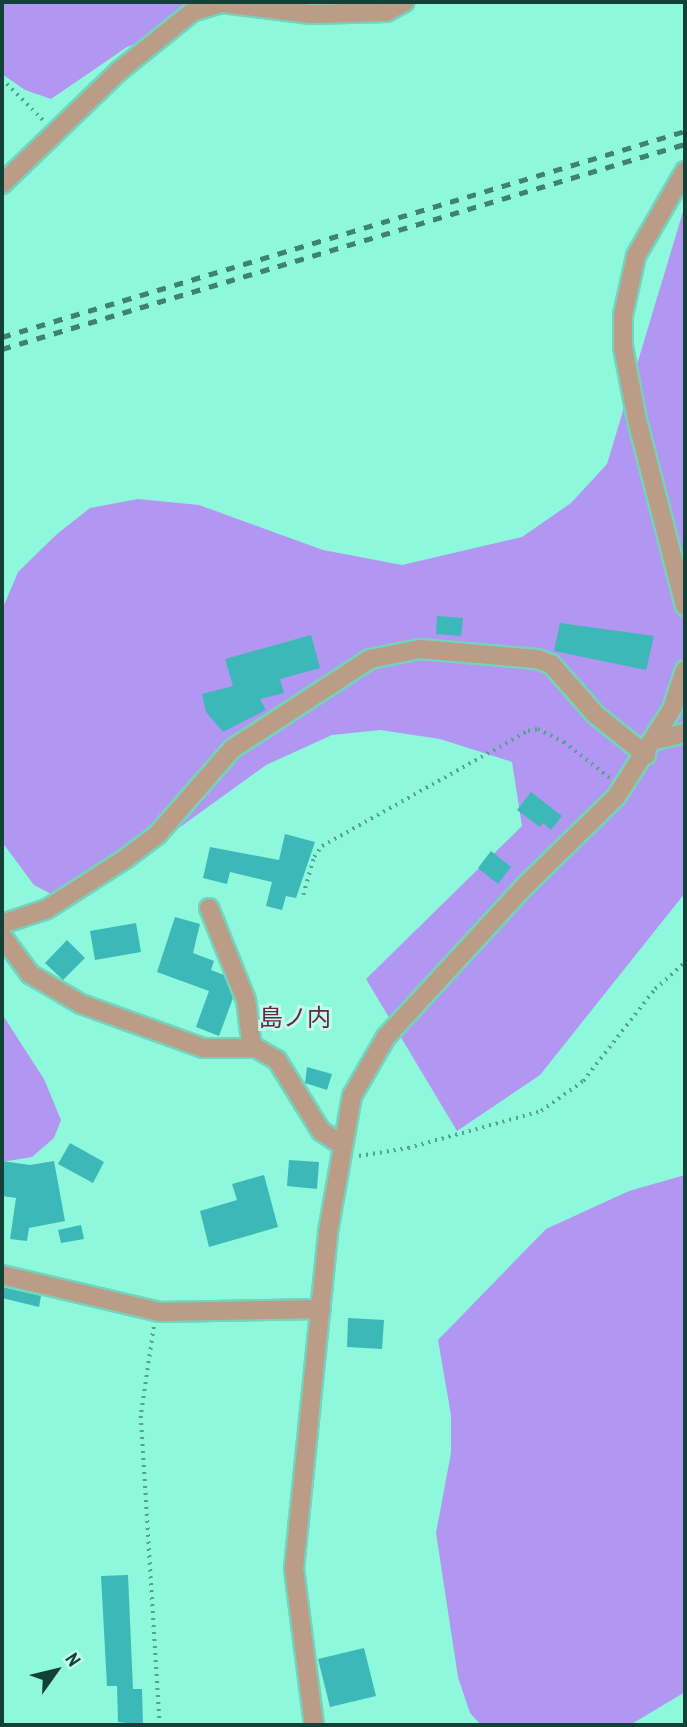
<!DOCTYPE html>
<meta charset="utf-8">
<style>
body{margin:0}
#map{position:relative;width:687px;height:1727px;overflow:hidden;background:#8ef8dd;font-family:"Archivo Narrow","Noto Sans JP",sans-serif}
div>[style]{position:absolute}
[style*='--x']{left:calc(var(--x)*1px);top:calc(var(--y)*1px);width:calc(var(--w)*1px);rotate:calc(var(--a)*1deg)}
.forest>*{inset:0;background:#b197f1}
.building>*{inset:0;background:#3cb8b9}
.path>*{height:3.5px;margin-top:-1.75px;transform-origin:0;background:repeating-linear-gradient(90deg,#53a18e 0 2px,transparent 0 7px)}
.roads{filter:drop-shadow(2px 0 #75d3bc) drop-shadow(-2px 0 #75d3bc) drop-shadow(0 2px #75d3bc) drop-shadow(0 -2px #75d3bc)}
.minor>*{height:18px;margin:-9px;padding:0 9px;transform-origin:9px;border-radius:9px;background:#bb9c87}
.rail>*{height:5px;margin-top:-2.5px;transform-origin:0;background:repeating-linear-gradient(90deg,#3f8272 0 9px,transparent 0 18px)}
span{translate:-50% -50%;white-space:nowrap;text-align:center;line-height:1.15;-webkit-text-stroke:6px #c1fceb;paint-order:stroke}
.quarter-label{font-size:24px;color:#672542}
.frame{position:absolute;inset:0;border:4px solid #134137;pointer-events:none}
.north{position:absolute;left:21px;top:1636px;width:70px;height:70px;-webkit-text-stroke:5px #c1fceb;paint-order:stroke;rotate:56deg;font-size:19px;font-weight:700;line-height:28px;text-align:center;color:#134137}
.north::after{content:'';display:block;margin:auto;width:24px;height:32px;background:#134137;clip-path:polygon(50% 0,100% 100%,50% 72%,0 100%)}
</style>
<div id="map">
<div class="forest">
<i style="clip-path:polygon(2px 2px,263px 2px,194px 21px,127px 47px,51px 99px,25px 90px,2px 74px)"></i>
<i style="clip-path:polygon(685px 205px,685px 893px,540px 1075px,457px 1131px,366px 979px,522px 826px,512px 762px,440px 739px,380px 730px,332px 735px,266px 765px,104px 882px,66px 902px,34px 885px,2px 842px,2px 610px,18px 572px,57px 534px,90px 508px,138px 499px,199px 505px,323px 550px,402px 565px,522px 537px,571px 503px,607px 464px)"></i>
<i style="clip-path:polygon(2px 1014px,44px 1079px,61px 1120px,54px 1138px,32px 1157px,2px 1162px)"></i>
<i style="clip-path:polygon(685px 1175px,685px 1692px,630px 1725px,481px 1725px,470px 1713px,458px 1677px,436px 1533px,451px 1453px,451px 1415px,438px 1340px,546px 1229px,629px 1191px)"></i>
</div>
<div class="building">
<i style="clip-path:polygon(437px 616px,463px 618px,461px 636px,436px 634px)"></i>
<i style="clip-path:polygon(560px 623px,654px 636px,646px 670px,554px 651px)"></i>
<i style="clip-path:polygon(311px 635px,320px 668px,280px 679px,284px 693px,260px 699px,266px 710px,223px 732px,206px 712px,202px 694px,233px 686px,225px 659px)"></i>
<i style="clip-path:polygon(531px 792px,562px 816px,551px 830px,543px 823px,540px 827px,517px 810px)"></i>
<i style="clip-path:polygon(285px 834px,315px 842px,296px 898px,286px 896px,282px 910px,266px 906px,272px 882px,230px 872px,227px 884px,203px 878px,210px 847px,279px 860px)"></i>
<i style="clip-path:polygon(491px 851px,511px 867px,498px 884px,478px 868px)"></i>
<i style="clip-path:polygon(175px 917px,200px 924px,193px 953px,214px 961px,211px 970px,224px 975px,233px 998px,219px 1036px,196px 1027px,209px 991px,157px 972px)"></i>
<i style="clip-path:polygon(136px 923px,141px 952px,95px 960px,90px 931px)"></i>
<i style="clip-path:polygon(67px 940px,85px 958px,63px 980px,45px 963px)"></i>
<i style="clip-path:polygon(307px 1067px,332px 1074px,327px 1090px,305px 1083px)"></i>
<i style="clip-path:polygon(70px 1143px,104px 1162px,93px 1183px,58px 1164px)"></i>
<i style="clip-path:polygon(289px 1160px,319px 1162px,317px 1189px,287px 1186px)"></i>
<i style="clip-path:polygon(2px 1161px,30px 1165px,54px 1161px,65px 1221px,29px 1228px,27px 1241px,10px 1239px,16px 1198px,2px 1196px)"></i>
<i style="clip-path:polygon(264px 1175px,278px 1227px,209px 1247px,200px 1211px,237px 1200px,232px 1184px)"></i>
<i style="clip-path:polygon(81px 1225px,84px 1239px,61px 1243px,58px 1230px)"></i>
<i style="clip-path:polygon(2px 1287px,41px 1296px,39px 1307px,2px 1298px)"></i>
<i style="clip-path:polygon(348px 1318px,384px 1320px,382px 1349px,347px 1347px)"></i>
<i style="clip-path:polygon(128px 1575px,133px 1689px,142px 1689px,143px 1725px,118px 1722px,117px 1686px,107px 1686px,101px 1576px)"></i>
<i style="clip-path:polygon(364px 1648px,376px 1696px,330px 1707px,318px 1659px)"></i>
</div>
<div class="path">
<i style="--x:2;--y:79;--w:58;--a:45"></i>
<i style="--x:303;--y:895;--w:40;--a:-74"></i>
<i style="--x:314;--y:857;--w:14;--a:-54"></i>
<i style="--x:322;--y:846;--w:236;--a:-29.2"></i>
<i style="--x:528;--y:731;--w:10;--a:-11"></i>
<i style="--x:538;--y:729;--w:29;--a:27"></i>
<i style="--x:564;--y:742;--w:58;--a:38"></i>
<i style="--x:359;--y:1156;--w:50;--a:-9.3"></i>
<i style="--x:408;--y:1148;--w:138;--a:-15.5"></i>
<i style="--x:541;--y:1111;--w:52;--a:-35.5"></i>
<i style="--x:583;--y:1081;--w:117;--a:-52"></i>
<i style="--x:655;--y:989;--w:40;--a:-42"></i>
<i style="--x:154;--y:1327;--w:90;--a:98.3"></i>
<i style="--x:141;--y:1416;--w:310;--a:86.5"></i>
</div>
<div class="roads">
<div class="minor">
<i style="--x:685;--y:171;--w:98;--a:120"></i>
<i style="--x:636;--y:256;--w:60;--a:102.4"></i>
<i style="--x:623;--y:315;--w:32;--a:90"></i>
<i style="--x:623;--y:347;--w:74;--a:79.1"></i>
<i style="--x:637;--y:420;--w:192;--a:75.5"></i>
<i style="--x:2;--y:184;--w:163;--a:-44"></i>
<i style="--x:119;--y:71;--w:94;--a:-38.9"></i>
<i style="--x:192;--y:12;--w:31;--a:-17"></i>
<i style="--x:222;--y:3;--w:90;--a:7"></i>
<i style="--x:311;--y:14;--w:75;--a:-1.5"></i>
<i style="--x:386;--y:12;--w:21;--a:-28"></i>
<i style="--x:655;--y:740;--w:31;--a:-13"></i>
<i style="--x:209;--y:908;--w:99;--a:68.1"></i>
<i style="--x:246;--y:1000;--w:48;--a:82.9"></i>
<i style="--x:2;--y:924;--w:47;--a:-18.4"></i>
<i style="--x:47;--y:909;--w:93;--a:-32.7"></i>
<i style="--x:125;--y:859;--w:40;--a:-37"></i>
<i style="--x:157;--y:835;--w:114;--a:-48.9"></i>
<i style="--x:232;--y:749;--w:165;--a:-33.1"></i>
<i style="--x:370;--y:659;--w:51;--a:-11.3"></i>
<i style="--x:420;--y:649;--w:117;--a:4.9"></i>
<i style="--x:537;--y:659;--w:15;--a:20"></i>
<i style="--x:551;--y:664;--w:68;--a:48.6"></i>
<i style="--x:596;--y:715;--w:64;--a:38.7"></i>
<i style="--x:2;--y:936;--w:47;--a:53.6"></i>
<i style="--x:30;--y:974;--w:59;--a:30.5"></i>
<i style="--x:81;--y:1004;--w:130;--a:19.8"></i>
<i style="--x:203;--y:1048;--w:53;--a:0"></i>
<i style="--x:256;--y:1048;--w:24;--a:30"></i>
<i style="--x:277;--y:1060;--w:84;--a:58.2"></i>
<i style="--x:321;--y:1131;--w:25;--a:34"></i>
<i style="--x:2;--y:1275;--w:162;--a:13.2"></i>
<i style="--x:160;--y:1312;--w:161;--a:-1.1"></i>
<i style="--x:314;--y:1725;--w:158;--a:-97.3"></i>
<i style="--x:294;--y:1568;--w:338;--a:-84.2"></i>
<i style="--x:328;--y:1232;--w:138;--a:-80"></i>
<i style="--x:352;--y:1096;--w:68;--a:-60"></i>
<i style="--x:386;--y:1037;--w:205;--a:-47.4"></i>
<i style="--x:525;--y:886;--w:127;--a:-44.4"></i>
<i style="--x:616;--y:797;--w:104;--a:-57.5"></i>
<i style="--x:672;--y:709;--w:41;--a:-71.6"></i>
</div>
</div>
<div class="rail">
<i style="--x:2;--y:337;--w:713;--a:-16.78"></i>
<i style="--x:2;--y:349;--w:713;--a:-16.71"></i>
</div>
<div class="quarter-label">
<span style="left:295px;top:1018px">島ノ内</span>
</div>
<div class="frame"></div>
<div class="north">N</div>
</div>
